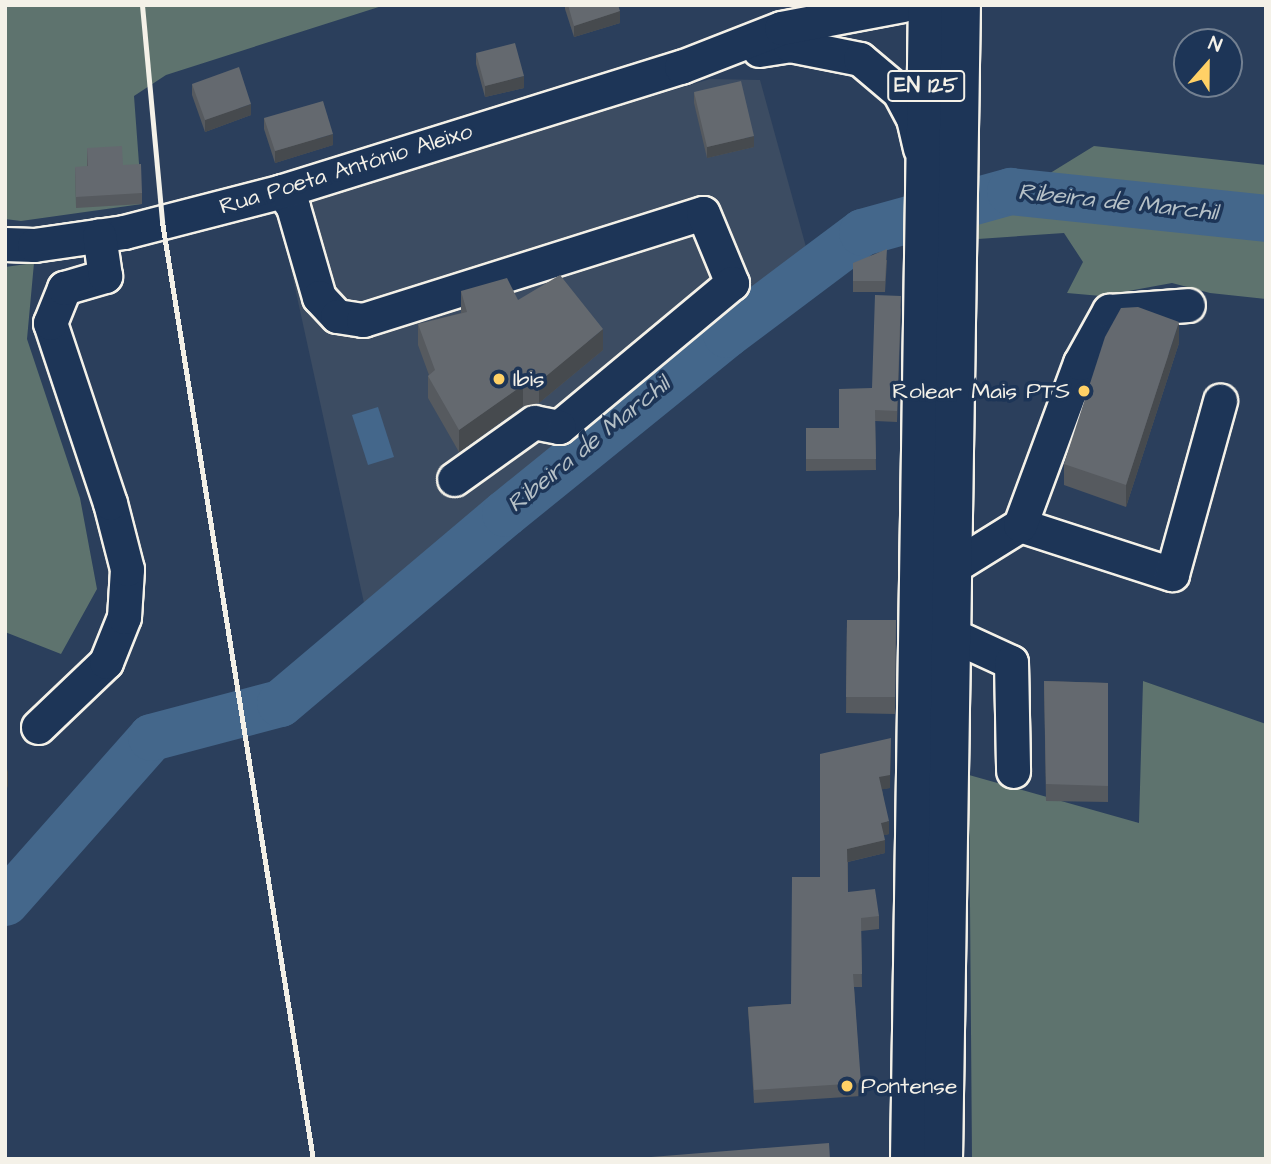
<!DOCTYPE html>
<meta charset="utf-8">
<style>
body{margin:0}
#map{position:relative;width:1271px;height:1164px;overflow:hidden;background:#2b3f5c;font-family:"Architects Daughter",sans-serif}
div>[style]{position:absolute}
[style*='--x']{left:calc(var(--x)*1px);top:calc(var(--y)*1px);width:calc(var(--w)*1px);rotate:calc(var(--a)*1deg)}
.built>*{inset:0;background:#3c4c62}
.green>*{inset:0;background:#5e736e}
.water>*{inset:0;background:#44678b}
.river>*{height:47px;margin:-23.5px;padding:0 23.5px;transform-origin:23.5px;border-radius:23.5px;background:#44678b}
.roads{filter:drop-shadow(2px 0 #f4f1e8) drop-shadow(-2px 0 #f4f1e8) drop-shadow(0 2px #f4f1e8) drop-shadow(0 -2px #f4f1e8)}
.minor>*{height:33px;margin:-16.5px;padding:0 16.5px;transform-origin:16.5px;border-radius:16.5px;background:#1d3557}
.major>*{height:38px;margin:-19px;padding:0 19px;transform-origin:19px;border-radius:19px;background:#1d3557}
.rail>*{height:5px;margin:-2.5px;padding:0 2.5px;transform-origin:2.5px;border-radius:2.5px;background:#f4f1e8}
.wall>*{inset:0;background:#565a5f}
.shaded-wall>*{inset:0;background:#464a4e}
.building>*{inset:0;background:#64696f}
.dots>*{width:19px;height:19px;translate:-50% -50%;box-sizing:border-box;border:4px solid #1d3557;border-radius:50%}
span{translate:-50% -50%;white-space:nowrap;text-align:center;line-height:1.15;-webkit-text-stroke:7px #1d3557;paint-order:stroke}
.shield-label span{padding:2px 5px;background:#1d3557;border:2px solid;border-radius:5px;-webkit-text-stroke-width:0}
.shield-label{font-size:21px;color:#f4f1e8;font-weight:700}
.street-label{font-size:23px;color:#f4f1e8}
.poi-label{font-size:23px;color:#f4f1e8}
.left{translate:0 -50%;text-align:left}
.right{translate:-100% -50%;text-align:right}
.water-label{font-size:24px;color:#b6c1c7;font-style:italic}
.frame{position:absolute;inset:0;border:7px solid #f4f1e8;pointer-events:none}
.north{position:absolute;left:1173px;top:28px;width:70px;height:70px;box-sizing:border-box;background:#1d3557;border:2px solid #738091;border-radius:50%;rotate:21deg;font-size:19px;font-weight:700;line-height:28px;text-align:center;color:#f4f1e8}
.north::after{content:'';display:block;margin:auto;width:24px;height:32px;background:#ffd166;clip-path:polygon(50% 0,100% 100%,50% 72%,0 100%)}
</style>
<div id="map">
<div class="built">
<i style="clip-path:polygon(710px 79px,760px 80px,806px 247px,366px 612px,278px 210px)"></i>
</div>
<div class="green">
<i style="clip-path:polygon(5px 5px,385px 5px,166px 75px,134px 96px,142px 204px,21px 221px,5px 219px)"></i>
<i style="clip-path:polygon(1094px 146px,1266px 165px,1266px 299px,1210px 293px,1172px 283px,1101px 296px,1067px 293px,1083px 262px,1064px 233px,978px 239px,982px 179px,1047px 175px)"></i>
<i style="clip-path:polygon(34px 263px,27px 339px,80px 498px,97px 589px,61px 654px,5px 632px,5px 267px)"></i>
<i style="clip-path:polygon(1143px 681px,1266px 724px,1266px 1159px,972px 1159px,969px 775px,1139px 823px)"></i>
</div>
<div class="water">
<i style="clip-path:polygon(378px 407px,394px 457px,368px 465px,352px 415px)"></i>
</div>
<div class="river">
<i style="--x:5;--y:902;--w:220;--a:-48.5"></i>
<i style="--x:151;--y:737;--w:133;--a:-14.8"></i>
<i style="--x:280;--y:703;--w:294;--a:-40.2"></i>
<i style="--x:505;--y:513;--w:284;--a:-39"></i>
<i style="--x:726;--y:334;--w:170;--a:-36.9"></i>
<i style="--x:862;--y:232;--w:154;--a:-15.5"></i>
<i style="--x:1010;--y:191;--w:257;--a:6"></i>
</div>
<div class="roads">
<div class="minor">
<i style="--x:759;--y:50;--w:31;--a:-9"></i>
<i style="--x:790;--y:45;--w:71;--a:11.3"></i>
<i style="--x:860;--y:59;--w:51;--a:40.2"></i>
<i style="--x:899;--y:92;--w:30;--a:62"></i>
<i style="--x:913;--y:118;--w:31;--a:77"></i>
<i style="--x:282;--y:191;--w:19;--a:55"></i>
<i style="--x:293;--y:207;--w:94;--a:73.9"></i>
<i style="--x:319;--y:297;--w:26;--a:47"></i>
<i style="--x:337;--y:316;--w:26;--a:9"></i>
<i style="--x:363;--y:320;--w:356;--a:-17.5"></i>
<i style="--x:703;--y:213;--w:76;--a:67.5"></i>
<i style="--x:732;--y:283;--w:225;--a:140.2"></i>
<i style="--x:559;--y:427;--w:25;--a:-169"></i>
<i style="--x:534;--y:422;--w:98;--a:144.5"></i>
<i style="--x:5;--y:244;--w:29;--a:2"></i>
<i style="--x:34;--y:245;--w:91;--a:-8.2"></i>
<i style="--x:124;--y:232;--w:163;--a:-14.5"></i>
<i style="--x:282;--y:191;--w:418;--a:-17.3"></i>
<i style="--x:681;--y:67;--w:107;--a:-21.3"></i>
<i style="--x:781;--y:28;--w:124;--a:-10.7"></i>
<i style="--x:1020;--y:525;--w:160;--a:17.9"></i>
<i style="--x:1172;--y:574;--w:180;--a:-74.5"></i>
<i style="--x:951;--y:568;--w:81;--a:-31.9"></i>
<i style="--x:1020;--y:525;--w:173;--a:-69.7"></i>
<i style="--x:1080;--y:363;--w:60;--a:-60.9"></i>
<i style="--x:1109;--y:311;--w:79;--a:-4.3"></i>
<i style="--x:950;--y:634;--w:67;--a:24.7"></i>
<i style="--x:1011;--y:662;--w:109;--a:88.9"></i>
<i style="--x:38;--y:727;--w:94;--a:-43.7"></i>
<i style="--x:106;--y:662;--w:48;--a:-68.2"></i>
<i style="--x:124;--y:617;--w:48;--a:-86.4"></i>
<i style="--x:127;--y:569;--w:68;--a:-104.4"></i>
<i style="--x:110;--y:503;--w:190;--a:-108.4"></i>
<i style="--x:50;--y:323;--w:38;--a:-68"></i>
<i style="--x:64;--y:288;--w:43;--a:-16.3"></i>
<i style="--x:105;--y:276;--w:41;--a:-98.3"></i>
</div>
<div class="major">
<i style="--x:910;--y:1159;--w:1154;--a:-89.11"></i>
<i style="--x:943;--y:1159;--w:1154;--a:-89.11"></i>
</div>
</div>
<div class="rail">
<i style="--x:142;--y:5;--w:218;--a:84.7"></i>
<i style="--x:162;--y:222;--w:949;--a:80.85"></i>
</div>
<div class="wall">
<i style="clip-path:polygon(565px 5px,618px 5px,620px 23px,574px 37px,565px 9px)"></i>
<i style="clip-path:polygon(476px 53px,524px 88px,485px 97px,476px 64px)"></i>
<i style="clip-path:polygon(192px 84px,251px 115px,205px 132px,192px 95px)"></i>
<i style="clip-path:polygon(694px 92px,754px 147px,707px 158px,694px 103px)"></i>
<i style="clip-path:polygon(264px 118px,333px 145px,275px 163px,264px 129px)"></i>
<i style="clip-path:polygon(87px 148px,123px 165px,142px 193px,142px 204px,76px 208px,75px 167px,87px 167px)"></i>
<i style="clip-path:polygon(887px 260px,885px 292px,853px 292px,853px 263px)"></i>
<i style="clip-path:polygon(461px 291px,518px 300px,603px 350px,539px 403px,523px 406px,459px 452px,428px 398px,428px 376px,429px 375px,418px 345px,418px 324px,461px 313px)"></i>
<i style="clip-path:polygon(901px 307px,897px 422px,875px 421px,876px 470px,806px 471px,806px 428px,839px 428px,872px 388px)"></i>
<i style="clip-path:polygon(1179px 343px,1126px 507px,1064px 485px,1064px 464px)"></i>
<i style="clip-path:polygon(847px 620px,896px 620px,895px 714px,846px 713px)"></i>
<i style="clip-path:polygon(1044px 681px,1108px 683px,1108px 802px,1046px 801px)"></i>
<i style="clip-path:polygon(820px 754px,890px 788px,882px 789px,889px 834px,884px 835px,885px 853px,848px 862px,848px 892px,879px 916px,879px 929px,861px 931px,862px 987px,854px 987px,861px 1096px,754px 1103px,748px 1007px,791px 1004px,820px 877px)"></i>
</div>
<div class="shaded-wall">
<i style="clip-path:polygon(620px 11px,620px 23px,574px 37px,574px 26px)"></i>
<i style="clip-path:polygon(524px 76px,524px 88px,485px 97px,485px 86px)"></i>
<i style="clip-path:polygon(251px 104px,251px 115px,205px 132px,205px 120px)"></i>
<i style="clip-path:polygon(333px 134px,333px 145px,275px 163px,275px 151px)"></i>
<i style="clip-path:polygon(754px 136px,754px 147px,707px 158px,707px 147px)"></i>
<i style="clip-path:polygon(1179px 322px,1179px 343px,1126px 507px,1126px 485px)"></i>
<i style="clip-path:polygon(603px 329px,603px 350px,539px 403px,539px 382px)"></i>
<i style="clip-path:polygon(523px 385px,523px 406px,459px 452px,459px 430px)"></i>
<i style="clip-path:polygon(891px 738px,890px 788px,879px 790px,879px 777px)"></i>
<i style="clip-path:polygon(8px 769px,8px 786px,5px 793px,5px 777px)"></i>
<i style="clip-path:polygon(889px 821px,889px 834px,881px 836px,881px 823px)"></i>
<i style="clip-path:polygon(885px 840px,885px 853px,847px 862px,847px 849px)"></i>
</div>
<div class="building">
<i style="clip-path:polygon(568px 5px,618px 5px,620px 11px,574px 26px)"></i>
<i style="clip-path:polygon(515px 43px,524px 76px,485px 86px,476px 53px)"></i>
<i style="clip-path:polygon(239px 67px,251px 104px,205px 120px,192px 84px)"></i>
<i style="clip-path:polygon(741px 81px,754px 136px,707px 147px,694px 92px)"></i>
<i style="clip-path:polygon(323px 101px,333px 134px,275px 151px,264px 118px)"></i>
<i style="clip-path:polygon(122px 146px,123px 165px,141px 164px,142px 193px,76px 197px,75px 167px,88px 166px,87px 148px)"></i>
<i style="clip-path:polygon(887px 249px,885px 281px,853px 281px,853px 263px)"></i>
<i style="clip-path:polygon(560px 275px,603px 329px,539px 382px,523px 385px,459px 430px,428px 376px,435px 370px,418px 324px,467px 312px,461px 291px,507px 278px,518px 300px)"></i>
<i style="clip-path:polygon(875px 295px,901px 296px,897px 411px,875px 410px,876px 459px,806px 459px,806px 428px,839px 428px,839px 389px,872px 388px)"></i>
<i style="clip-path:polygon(1138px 307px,1179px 322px,1126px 485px,1064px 464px,1105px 337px,1121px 308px)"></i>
<i style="clip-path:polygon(847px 620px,896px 620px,895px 697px,846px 697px)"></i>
<i style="clip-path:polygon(1044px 681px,1108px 683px,1108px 786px,1046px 784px)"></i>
<i style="clip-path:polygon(891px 738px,890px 775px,879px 777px,889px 821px,881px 823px,885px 840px,847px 849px,848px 892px,875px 889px,879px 916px,861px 918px,862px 974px,853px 974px,861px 1083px,754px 1090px,748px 1007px,791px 1004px,792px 877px,820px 877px,820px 754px)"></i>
<i style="clip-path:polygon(829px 1143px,830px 1159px,626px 1159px)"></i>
</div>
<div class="dots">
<i style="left:499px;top:379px;background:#ffd166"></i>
<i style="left:1084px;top:391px;background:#ffd166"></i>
<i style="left:847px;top:1086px;background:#ffd166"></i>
</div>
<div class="shield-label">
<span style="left:926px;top:86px">EN 125</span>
</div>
<div class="street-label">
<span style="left:346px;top:169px;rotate:-17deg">Rua Poeta António Aleixo</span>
</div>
<div class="poi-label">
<span class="left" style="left:513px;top:379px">Ibis</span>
<span class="right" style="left:1070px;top:391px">Rolear Mais PTS</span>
<span class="left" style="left:861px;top:1086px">Pontense</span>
</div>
<div class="water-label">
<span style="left:1118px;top:203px;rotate:6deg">Ribeira de Marchil</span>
<span style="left:589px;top:445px;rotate:-39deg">Ribeira de Marchil</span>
</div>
<div class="frame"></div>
<div class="north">N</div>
</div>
